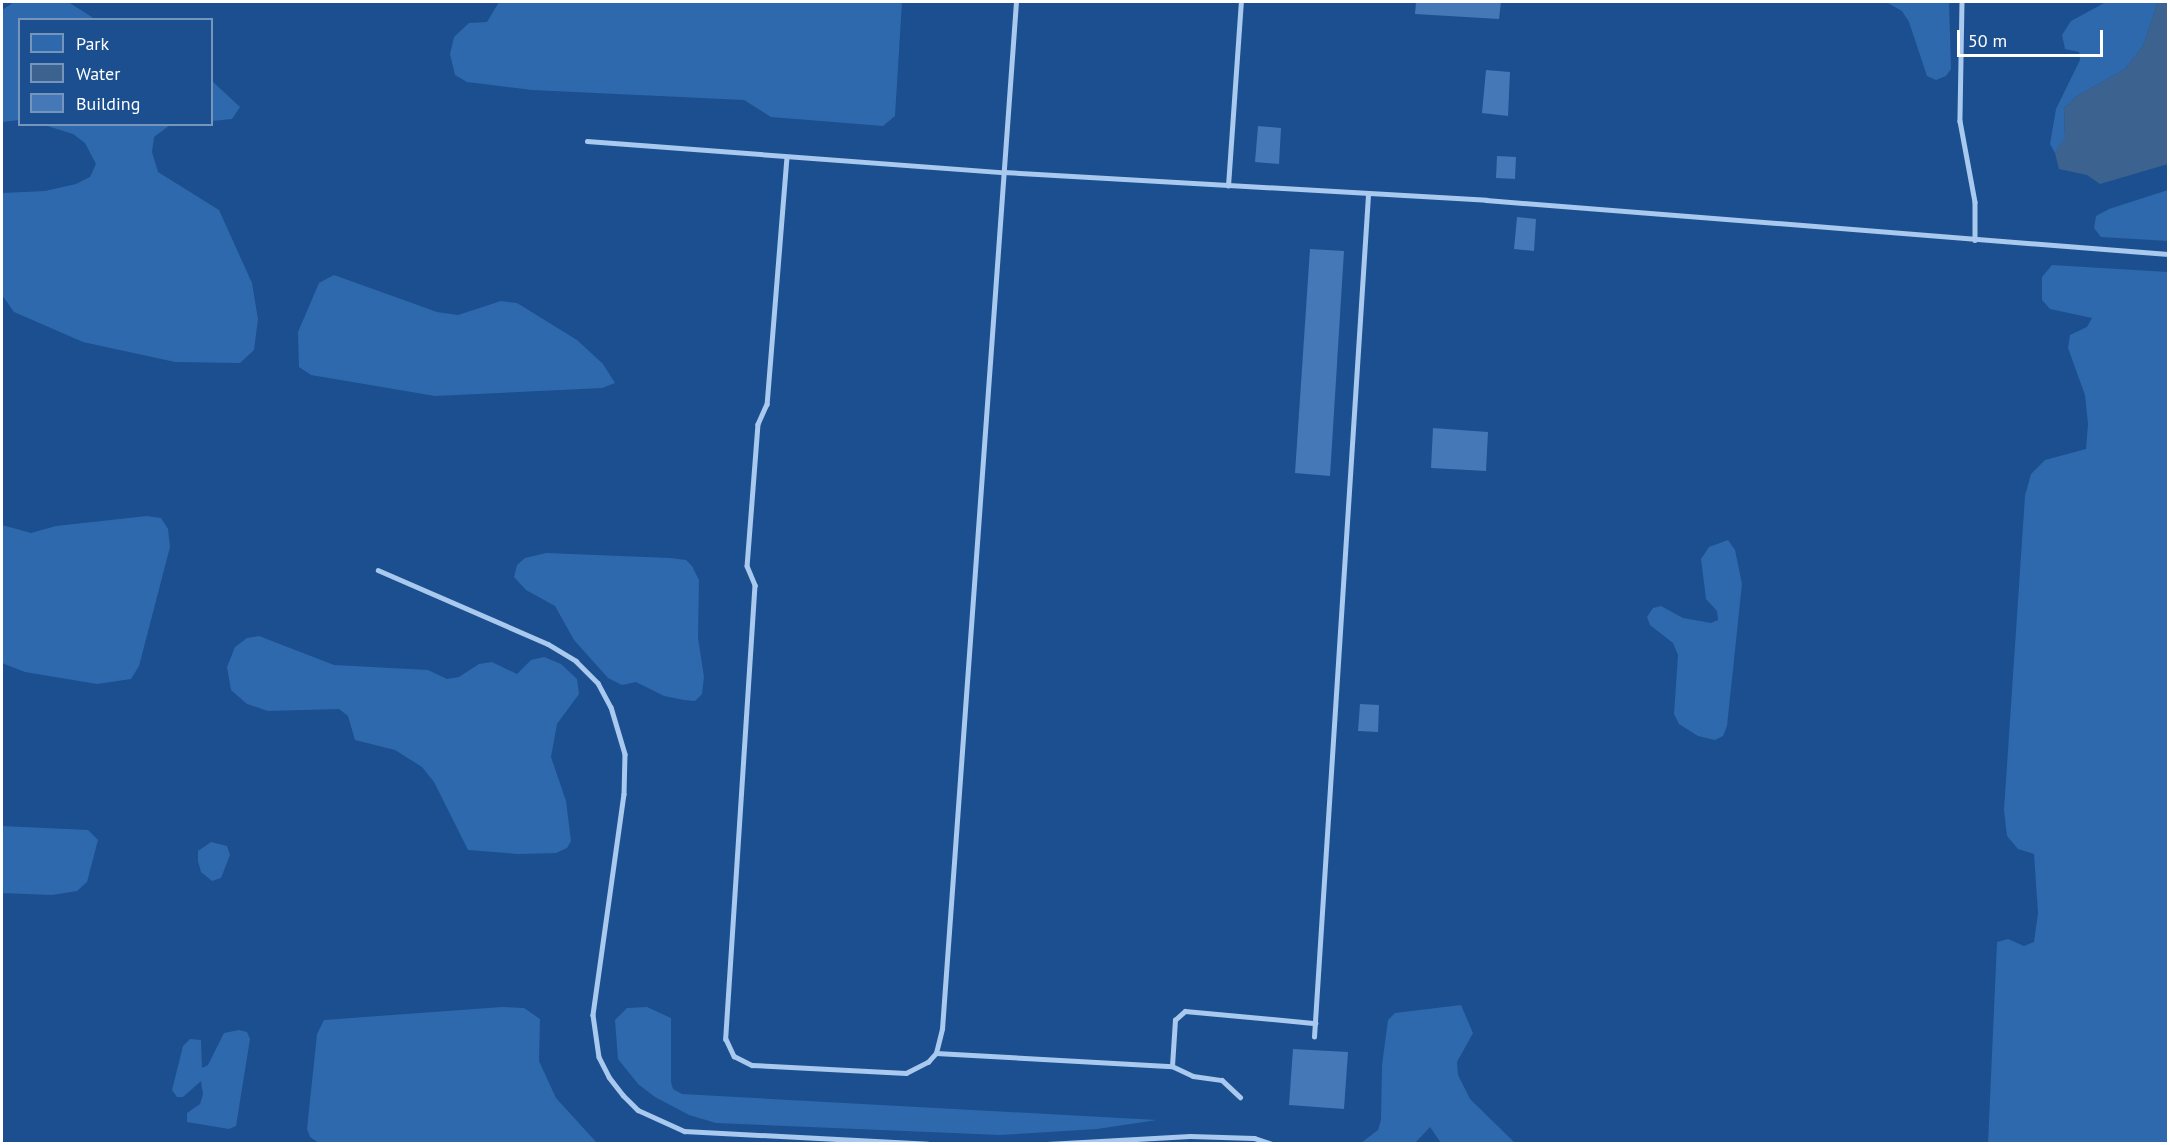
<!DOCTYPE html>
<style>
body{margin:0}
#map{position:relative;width:2170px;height:1145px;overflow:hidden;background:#1b4f8f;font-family:"PT Sans",sans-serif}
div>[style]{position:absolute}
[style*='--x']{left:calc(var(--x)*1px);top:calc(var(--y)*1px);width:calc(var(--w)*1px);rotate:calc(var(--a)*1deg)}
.green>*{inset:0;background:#2e69ad}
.water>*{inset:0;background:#3c6290}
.building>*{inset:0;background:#4478b7}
.service>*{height:4.5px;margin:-2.25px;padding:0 2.25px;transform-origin:2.25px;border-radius:2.25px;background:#a9c9ee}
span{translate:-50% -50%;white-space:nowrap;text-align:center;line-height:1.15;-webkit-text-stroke:4.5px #1b4f8f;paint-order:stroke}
.frame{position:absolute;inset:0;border:3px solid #fff;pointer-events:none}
.legend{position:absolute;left:18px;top:18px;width:195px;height:108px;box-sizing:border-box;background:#1b4f8f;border:2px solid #7695bc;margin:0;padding:8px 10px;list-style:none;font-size:18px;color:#fff}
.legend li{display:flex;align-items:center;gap:12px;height:30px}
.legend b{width:30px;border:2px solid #7695bc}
.scale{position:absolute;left:1957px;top:30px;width:146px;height:27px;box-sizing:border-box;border:3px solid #fff;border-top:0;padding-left:8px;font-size:18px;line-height:21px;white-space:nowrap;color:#fff;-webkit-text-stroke:4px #1b4f8f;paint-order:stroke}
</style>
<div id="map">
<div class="green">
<i style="clip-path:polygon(14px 2px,68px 2px,95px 19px,20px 20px,19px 120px,2px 122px,2px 10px)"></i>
<i style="clip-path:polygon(499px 2px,902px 2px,895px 116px,883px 126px,771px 117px,744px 100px,532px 90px,467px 82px,455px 75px,450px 54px,454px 37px,469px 23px,487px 22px)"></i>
<i style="clip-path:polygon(1886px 2px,1949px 2px,1951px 69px,1946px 76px,1936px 80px,1927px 76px,1909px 22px,1902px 11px)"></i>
<i style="clip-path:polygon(2106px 2px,2158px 2px,2143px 46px,2125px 69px,2077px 96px,2064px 108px,2065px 138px,2055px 153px,2050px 144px,2056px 109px,2080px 60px,2079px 52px,2065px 49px,2062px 35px,2071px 21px)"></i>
<i style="clip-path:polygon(212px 81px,240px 107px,232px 119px,212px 121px)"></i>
<i style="clip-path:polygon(44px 125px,170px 125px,154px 137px,152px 152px,158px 172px,219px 210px,252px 283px,258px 319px,254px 350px,240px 363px,175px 362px,83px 342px,14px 312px,2px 295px,2px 193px,45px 191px,76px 184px,90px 177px,96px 164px,85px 143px,73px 134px)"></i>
<i style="clip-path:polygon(2168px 190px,2168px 241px,2101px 237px,2094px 228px,2096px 216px,2109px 209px)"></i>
<i style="clip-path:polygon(2052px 265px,2168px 272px,2168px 1143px,1988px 1143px,1997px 942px,2008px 939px,2024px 946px,2034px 942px,2038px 913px,2034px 854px,2018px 849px,2007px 836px,2004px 810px,2025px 496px,2031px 474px,2045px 460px,2086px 449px,2088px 424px,2085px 395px,2068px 348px,2070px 335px,2087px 327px,2092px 318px,2050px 309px,2042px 300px,2042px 277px)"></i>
<i style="clip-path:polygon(334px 275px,437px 312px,458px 315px,501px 301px,517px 303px,577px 340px,603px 364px,615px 383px,602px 388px,435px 396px,311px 375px,299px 367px,298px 332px,319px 283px)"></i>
<i style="clip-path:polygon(147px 516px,161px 518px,168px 529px,170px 547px,139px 666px,131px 679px,97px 684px,25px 672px,2px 663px,2px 525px,31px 533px,56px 526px)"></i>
<i style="clip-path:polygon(1728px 540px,1735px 550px,1742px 584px,1727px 726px,1723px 736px,1715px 740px,1698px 736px,1679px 724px,1674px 714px,1678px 655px,1673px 643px,1650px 625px,1647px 617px,1653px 608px,1661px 606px,1683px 618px,1711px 623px,1718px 620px,1717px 611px,1706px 599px,1701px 559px,1709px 547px)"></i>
<i style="clip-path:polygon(546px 553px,670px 558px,686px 560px,692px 566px,699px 580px,698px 638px,704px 677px,702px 694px,695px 701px,684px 700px,664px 696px,636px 682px,622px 685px,608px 678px,574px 640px,555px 606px,526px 590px,514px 577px,517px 565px,525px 558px)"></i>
<i style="clip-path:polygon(259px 636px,334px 665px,428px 670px,447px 679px,459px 677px,479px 664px,492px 662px,517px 674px,531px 660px,544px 657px,561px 664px,577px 679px,579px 694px,557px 724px,551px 757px,566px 801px,571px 841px,567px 848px,556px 853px,518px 854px,468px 850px,434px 782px,422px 767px,395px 750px,355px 740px,348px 716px,339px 709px,268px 711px,247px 704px,231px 690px,227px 667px,235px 647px,247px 638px)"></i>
<i style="clip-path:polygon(2px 826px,88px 830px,98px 840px,87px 882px,77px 891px,52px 895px,2px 893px)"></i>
<i style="clip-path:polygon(211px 842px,227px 846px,230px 855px,221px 878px,212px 881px,201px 872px,198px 861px,198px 851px)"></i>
<i style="clip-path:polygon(1461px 1005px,1473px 1033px,1457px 1062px,1458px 1075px,1470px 1099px,1515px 1143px,1441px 1143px,1430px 1127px,1415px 1143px,1361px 1143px,1378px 1130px,1381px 1120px,1382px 1065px,1388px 1020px,1395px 1013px)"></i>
<i style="clip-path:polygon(502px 1007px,524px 1008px,540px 1019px,539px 1061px,556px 1098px,597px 1143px,321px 1144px,310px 1137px,307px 1129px,317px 1034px,324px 1020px)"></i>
<i style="clip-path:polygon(647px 1007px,671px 1018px,671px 1082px,673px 1089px,682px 1094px,1157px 1120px,1097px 1129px,1000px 1135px,716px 1123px,689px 1115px,655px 1097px,638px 1084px,618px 1059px,615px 1020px,627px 1008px)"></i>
<i style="clip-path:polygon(239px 1030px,247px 1032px,250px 1039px,236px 1126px,229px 1129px,187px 1122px,187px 1113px,200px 1104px,203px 1094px,201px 1081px,183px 1097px,177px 1097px,172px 1090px,183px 1046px,190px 1039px,201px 1040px,202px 1068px,208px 1065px,224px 1033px)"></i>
</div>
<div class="water">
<i style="clip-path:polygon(2158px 2px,2168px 2px,2168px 164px,2100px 184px,2087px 175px,2059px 169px,2055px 153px,2065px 137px,2064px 108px,2077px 96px,2125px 69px,2143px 46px)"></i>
</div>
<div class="building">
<i style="clip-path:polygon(1416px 2px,1501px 2px,1499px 19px,1415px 14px)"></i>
<i style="clip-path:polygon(1486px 70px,1510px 72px,1508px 116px,1482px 113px)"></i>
<i style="clip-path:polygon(1258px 126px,1281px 128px,1279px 164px,1255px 162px)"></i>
<i style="clip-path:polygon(1497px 156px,1516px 157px,1515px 179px,1496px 178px)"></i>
<i style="clip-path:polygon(1517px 217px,1536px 219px,1534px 251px,1514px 249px)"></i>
<i style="clip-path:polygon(1310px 249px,1344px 251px,1330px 476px,1295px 473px)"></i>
<i style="clip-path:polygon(1433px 428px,1488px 432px,1486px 471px,1431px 468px)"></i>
<i style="clip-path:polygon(1360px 704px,1379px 705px,1378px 732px,1358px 731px)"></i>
<i style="clip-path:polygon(1293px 1049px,1348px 1052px,1344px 1109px,1289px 1105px)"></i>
</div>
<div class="service">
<i style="--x:1962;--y:2;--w:119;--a:91"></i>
<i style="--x:1960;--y:121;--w:82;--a:79.5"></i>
<i style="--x:1975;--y:202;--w:38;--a:90"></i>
<i style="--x:587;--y:141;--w:418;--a:4.3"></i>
<i style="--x:1004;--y:172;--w:483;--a:3.3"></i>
<i style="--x:1486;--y:200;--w:684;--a:4.53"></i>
<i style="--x:787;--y:157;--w:248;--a:94.6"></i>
<i style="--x:767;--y:404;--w:22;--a:114"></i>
<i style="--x:758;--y:424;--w:142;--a:94.4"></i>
<i style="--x:747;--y:566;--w:21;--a:67"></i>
<i style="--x:755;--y:585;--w:455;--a:93.7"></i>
<i style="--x:726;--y:1039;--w:19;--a:65"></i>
<i style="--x:734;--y:1056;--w:20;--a:27"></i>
<i style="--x:752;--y:1065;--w:154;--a:3"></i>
<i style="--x:906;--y:1073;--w:25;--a:-27"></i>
<i style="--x:928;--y:1062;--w:12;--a:-48"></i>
<i style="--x:936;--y:1053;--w:25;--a:-76"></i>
<i style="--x:942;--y:1029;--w:1030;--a:-85.88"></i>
<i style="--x:1228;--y:186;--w:184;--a:-86"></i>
<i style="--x:378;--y:570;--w:185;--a:23.5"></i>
<i style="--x:548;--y:644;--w:33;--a:31"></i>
<i style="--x:576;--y:661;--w:31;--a:45"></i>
<i style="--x:598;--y:683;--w:27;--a:62"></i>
<i style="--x:611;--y:707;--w:49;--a:73.4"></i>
<i style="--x:625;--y:754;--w:40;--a:91.4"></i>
<i style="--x:624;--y:794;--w:223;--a:98"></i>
<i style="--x:593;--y:1015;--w:42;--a:81.9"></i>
<i style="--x:599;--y:1057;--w:22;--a:63"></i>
<i style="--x:609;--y:1077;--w:23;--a:52"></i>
<i style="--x:623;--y:1095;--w:21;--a:45"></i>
<i style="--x:638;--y:1110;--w:51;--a:24.5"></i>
<i style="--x:684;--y:1131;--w:244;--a:3"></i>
<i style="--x:1314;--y:1037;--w:844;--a:-86.33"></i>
<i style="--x:936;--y:1053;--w:236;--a:3.2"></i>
<i style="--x:1172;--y:1066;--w:46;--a:-86.3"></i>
<i style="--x:1175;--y:1020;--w:13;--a:-42"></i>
<i style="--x:1185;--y:1011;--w:131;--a:5.3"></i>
<i style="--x:1172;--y:1066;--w:23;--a:25"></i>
<i style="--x:1193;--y:1076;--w:29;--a:8"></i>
<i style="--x:1222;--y:1080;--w:25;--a:43"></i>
<i style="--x:1047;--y:1144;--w:143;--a:-3.2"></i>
<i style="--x:1190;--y:1136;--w:64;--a:1.8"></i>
<i style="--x:1254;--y:1138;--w:20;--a:18"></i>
</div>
<div class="frame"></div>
<ul class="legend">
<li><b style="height:16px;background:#2e69ad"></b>Park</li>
<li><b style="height:16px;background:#3c6290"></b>Water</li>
<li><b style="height:16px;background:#4478b7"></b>Building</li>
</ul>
<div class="scale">50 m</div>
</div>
